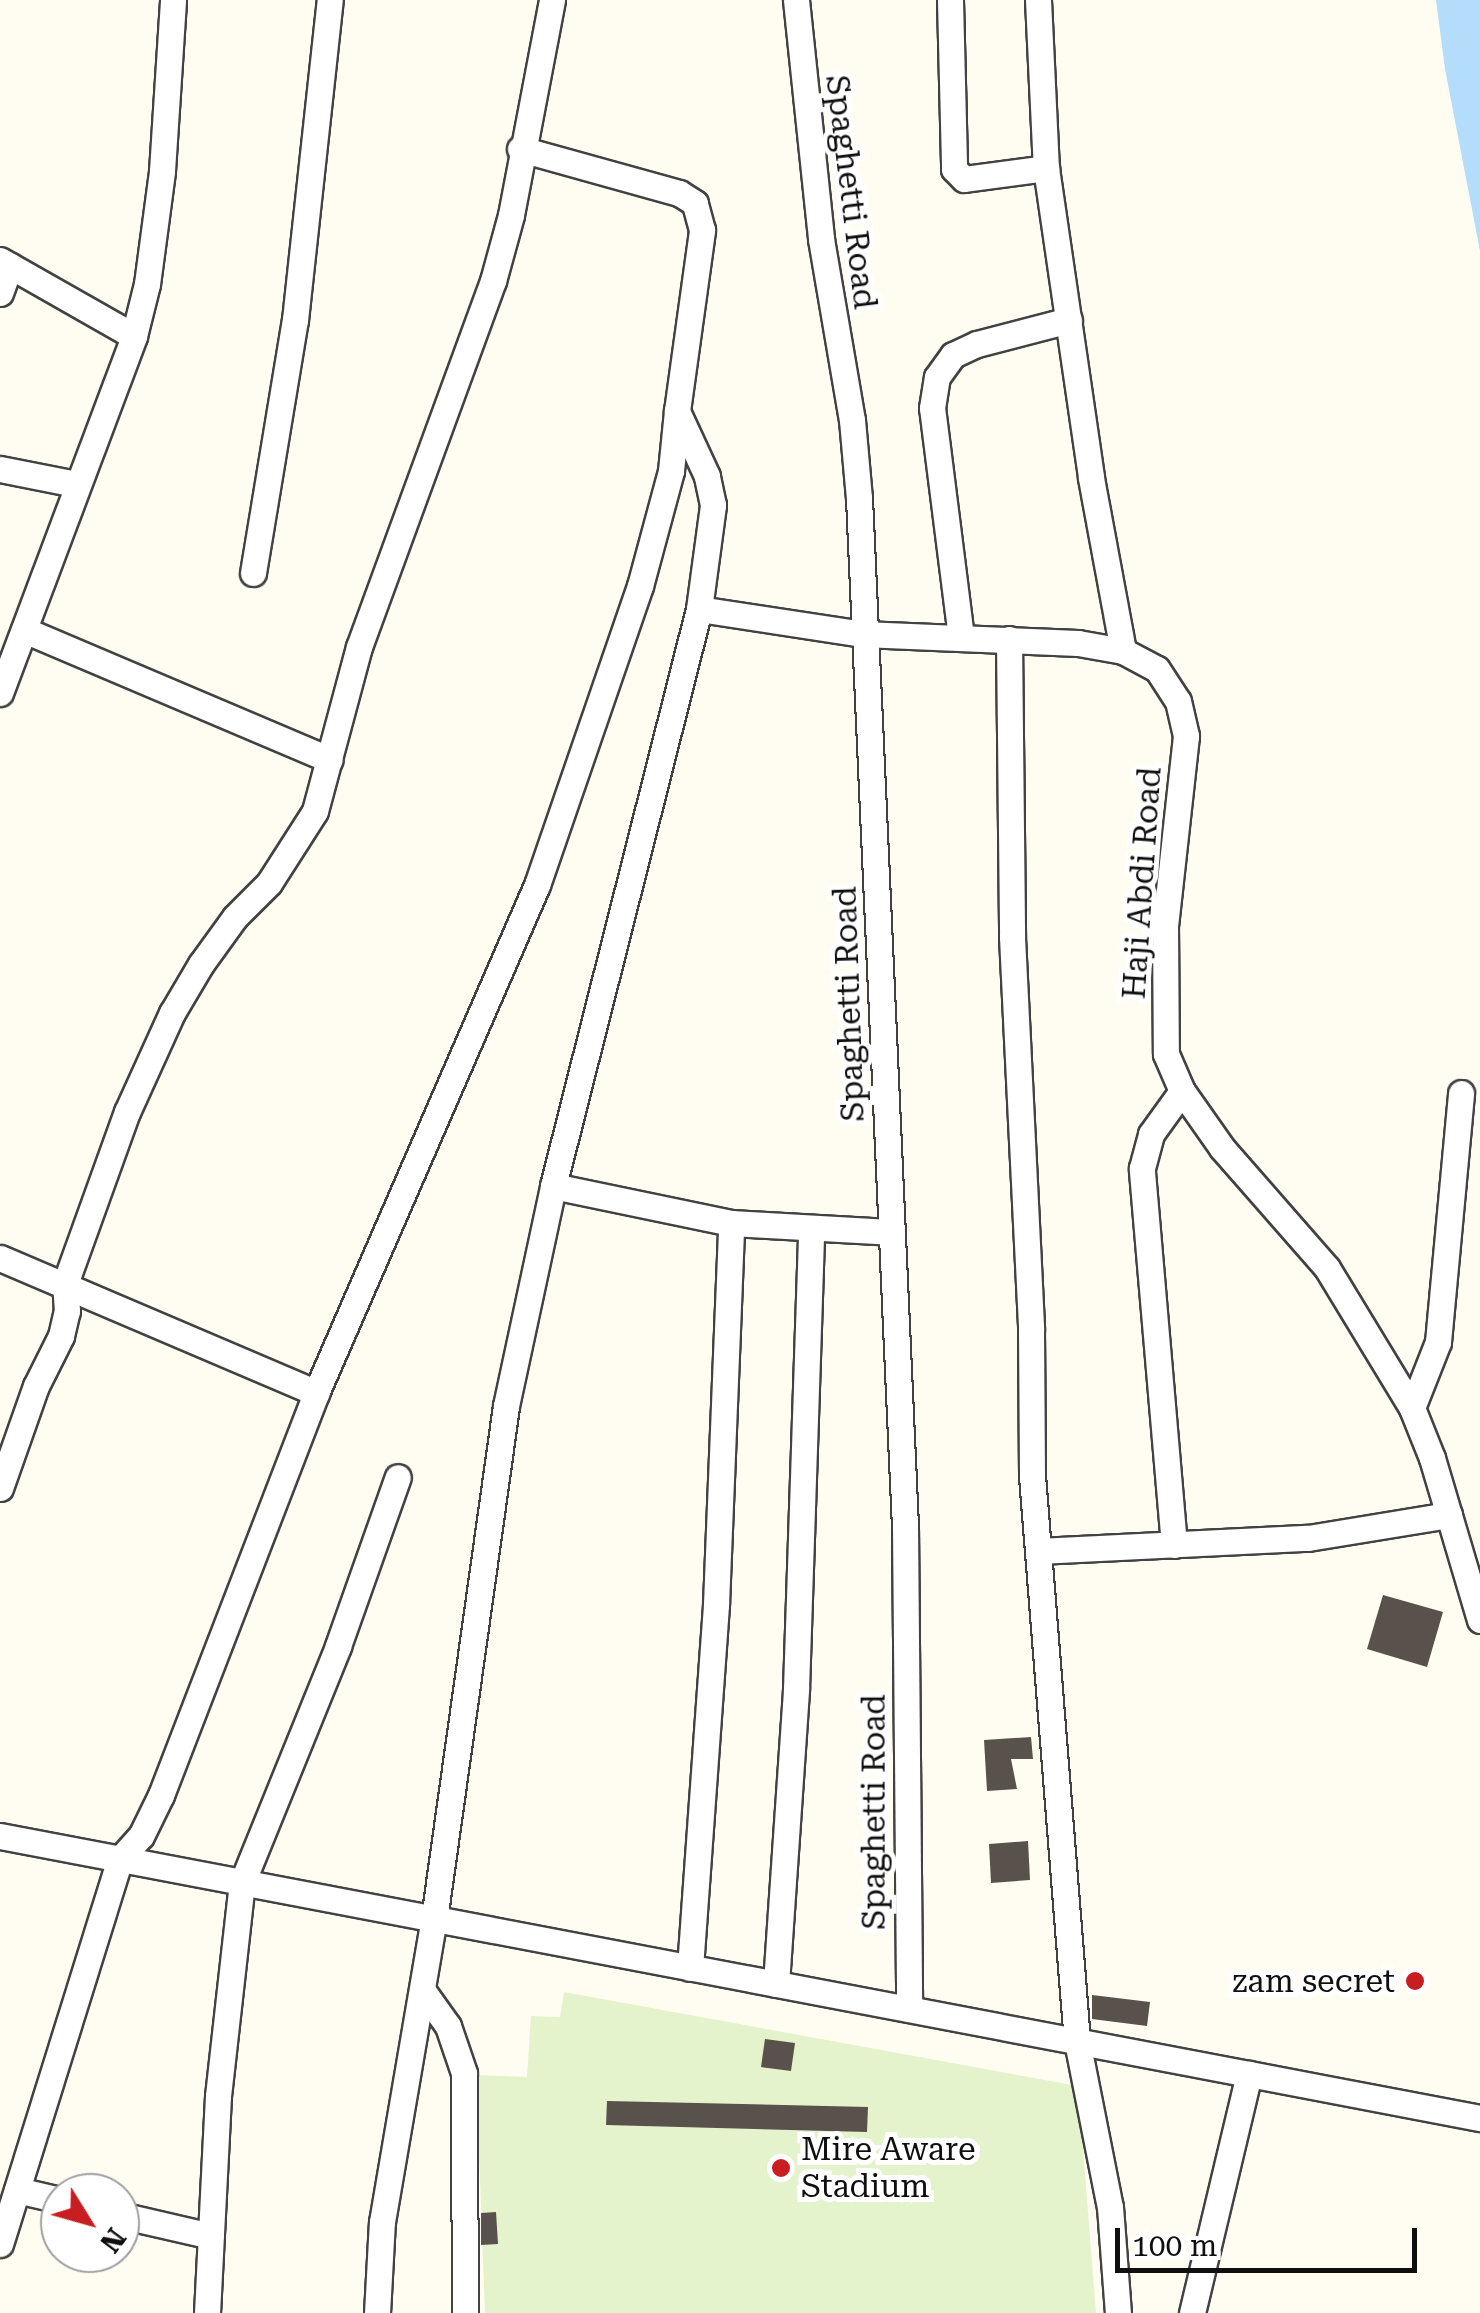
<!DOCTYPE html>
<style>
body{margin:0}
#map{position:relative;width:1480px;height:2313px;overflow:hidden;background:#fffdf2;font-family:"Roboto Serif",serif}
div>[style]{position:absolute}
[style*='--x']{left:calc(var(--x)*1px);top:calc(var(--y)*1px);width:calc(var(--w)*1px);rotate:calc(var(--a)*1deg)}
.pitch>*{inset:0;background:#e4f3cb}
.water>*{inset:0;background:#b3ddfa}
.building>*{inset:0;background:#59514b}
.roads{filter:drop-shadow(2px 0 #424242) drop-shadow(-2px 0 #424242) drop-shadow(0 2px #424242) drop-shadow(0 -2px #424242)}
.minor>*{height:25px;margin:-12.5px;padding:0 12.5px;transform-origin:12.5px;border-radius:12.5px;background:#fff}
.dots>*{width:28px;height:28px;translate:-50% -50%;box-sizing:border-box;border:5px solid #fff;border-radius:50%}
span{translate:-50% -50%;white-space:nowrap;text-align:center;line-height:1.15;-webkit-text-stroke:10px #fff;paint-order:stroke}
.street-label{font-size:32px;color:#0f0f0f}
.poi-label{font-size:32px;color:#0f0f0f}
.right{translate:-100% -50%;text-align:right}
.left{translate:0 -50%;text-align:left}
.north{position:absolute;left:40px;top:2173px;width:100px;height:100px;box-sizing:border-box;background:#fff;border:2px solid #9f9f9f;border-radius:50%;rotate:127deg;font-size:28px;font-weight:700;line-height:40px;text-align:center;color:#0f0f0f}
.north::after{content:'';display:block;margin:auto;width:35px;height:45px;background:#c81e21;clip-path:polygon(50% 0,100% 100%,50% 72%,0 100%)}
.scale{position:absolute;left:1115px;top:2228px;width:302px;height:45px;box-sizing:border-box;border:5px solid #0f0f0f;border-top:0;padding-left:12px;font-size:30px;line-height:35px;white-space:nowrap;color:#0f0f0f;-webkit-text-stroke:8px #fff;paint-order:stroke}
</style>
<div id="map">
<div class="pitch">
<i style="clip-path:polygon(564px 1992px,1078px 2086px,1096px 2313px,485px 2313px,476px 2075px,527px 2077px,531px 2016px,560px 2017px)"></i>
</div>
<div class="water">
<i style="clip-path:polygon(1436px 0,1480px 0,1480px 251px,1445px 69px)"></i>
</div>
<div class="building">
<i style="clip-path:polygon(1383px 1595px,1443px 1612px,1427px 1667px,1367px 1649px)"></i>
<i style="clip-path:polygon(1031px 1737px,1033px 1759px,1011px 1759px,1017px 1789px,987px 1791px,984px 1740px)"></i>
<i style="clip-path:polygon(1028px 1841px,1030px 1880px,991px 1883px,989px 1844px)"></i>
<i style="clip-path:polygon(1092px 1995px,1150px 2002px,1147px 2026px,1092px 2019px)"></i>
<i style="clip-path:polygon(765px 2039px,795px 2043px,791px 2071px,761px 2067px)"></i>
<i style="clip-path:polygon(607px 2101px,868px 2107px,867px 2132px,606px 2125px)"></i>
<i style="clip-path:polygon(496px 2212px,498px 2244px,481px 2245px,481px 2213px)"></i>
</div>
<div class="roads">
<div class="minor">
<i style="--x:796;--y:0;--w:240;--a:84"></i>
<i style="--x:821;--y:239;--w:184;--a:80.3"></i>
<i style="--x:852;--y:420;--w:78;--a:84.9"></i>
<i style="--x:859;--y:498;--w:1029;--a:87.44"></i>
<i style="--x:905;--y:1526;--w:483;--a:89.5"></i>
<i style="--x:950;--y:0;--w:169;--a:88.6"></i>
<i style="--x:954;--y:169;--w:14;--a:45"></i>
<i style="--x:964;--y:179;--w:83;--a:-7.6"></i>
<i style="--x:1038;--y:0;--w:168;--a:87.3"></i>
<i style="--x:1046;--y:168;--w:313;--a:81.7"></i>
<i style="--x:1091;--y:478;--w:176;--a:79.5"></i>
<i style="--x:0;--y:260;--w:154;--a:29.6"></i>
<i style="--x:0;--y:293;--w:29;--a:-70"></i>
<i style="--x:0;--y:469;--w:77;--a:11.2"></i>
<i style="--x:253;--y:573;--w:256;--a:-80.6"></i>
<i style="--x:295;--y:320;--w:322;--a:-83.8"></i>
<i style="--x:699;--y:609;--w:165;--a:8.7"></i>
<i style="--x:862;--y:634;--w:216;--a:2.4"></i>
<i style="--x:1078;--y:643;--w:46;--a:10.1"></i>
<i style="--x:1123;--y:651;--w:38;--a:28"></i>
<i style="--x:1157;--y:669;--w:38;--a:57"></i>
<i style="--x:1178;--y:701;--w:36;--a:77"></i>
<i style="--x:1186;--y:736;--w:190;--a:96.3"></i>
<i style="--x:1165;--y:925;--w:129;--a:89.6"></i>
<i style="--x:1166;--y:1054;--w:40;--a:66.6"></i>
<i style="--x:1182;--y:1091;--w:70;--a:54.9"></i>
<i style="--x:1222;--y:1148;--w:159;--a:48.8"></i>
<i style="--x:1327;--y:1268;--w:164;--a:58.7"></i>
<i style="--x:1412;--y:1408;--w:54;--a:68.2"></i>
<i style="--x:1432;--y:1458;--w:169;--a:73.5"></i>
<i style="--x:24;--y:630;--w:332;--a:23"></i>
<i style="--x:961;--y:637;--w:231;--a:-97.2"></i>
<i style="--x:932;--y:408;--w:31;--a:-81"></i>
<i style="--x:937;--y:377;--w:27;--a:-54"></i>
<i style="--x:953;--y:355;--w:26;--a:-25"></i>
<i style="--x:977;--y:344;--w:95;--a:-14.6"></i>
<i style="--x:1009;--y:639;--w:298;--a:89.4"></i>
<i style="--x:1012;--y:937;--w:393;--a:87.2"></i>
<i style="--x:1031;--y:1330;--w:146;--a:89.6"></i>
<i style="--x:1032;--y:1476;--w:567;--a:85.45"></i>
<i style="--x:1077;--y:2041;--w:169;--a:78.8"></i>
<i style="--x:1110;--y:2207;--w:106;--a:85.7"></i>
<i style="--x:0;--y:693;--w:381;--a:-69.4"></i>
<i style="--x:134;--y:336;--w:54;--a:-76"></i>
<i style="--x:147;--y:284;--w:114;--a:-82.4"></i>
<i style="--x:162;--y:171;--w:171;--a:-86.3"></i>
<i style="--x:553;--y:1186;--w:182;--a:11.7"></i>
<i style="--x:731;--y:1223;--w:159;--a:3.2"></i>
<i style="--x:0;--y:1258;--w:344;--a:23.1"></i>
<i style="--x:1412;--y:1408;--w:71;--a:-68.5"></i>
<i style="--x:1438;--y:1342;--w:250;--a:-84.7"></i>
<i style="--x:0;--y:1488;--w:108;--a:-70.6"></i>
<i style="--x:36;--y:1386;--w:56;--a:-63.4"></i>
<i style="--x:61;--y:1336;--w:26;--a:-77"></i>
<i style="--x:67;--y:1311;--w:27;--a:-94"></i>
<i style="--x:65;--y:1284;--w:183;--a:-70.2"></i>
<i style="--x:127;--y:1112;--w:109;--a:-65.6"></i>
<i style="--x:172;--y:1013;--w:57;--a:-59.4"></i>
<i style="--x:201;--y:964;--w:58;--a:-54.1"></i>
<i style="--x:235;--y:917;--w:48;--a:-45"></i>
<i style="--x:269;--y:883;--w:85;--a:-57.4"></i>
<i style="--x:315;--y:811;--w:170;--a:-75"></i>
<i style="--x:359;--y:647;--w:390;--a:-69.9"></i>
<i style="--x:493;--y:281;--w:68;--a:-74.7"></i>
<i style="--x:511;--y:215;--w:219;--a:-79.2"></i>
<i style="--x:1174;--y:1545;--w:378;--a:-94.9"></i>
<i style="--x:1142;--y:1168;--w:35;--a:-75"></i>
<i style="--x:1151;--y:1134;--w:53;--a:-54.2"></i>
<i style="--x:1038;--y:1551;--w:270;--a:-2.8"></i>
<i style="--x:1308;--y:1538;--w:143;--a:-9.3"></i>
<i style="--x:0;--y:1836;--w:1507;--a:10.79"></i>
<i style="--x:690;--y:1968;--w:365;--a:-85.9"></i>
<i style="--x:716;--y:1604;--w:381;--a:-87.7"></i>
<i style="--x:776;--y:1984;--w:296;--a:-86.1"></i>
<i style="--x:796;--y:1689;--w:461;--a:-88.1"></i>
<i style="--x:423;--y:1991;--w:43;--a:54.5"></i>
<i style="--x:448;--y:2026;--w:50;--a:71.2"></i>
<i style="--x:464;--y:2073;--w:240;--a:89.8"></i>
<i style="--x:17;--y:2190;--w:44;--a:13.1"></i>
<i style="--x:120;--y:2215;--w:93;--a:13"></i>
<i style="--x:0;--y:2244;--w:403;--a:-72.7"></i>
<i style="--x:120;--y:1859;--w:31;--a:-48"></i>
<i style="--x:141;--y:1836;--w:46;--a:-64"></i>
<i style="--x:161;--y:1795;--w:431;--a:-68.9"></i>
<i style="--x:316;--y:1393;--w:554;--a:-66.49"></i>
<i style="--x:537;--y:885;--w:316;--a:-71"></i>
<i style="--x:640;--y:586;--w:119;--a:-74.9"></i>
<i style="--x:671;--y:471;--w:60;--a:-84.3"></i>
<i style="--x:207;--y:2313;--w:217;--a:-87.1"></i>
<i style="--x:218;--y:2096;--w:214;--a:-83.6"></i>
<i style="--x:242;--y:1883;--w:256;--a:-67.9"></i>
<i style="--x:338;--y:1646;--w:179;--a:-70.5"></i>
<i style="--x:377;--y:2313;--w:91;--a:-86.9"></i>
<i style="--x:382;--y:2222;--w:307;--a:-80.3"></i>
<i style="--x:434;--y:1919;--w:518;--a:-82.01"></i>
<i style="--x:506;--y:1406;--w:225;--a:-77.9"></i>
<i style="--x:553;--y:1186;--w:595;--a:-75.8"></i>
<i style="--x:699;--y:609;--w:105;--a:-82.3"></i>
<i style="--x:713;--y:505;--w:30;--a:-102"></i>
<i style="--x:707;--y:476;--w:72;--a:-114.8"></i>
<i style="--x:677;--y:411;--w:183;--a:-82.1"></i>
<i style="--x:702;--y:230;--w:28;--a:-105"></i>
<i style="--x:695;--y:203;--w:19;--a:-148"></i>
<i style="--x:679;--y:193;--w:165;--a:-164.5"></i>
<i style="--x:1192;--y:2313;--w:246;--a:-76.6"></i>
</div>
</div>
<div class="dots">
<i style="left:1415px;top:1981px;background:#c81e21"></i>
<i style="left:781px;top:2168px;background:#c81e21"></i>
</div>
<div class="street-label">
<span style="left:851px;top:192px;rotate:83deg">Spaghetti Road</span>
<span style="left:1142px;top:883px;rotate:-86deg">Haji Abdi Road</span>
<span style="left:849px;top:1004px;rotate:-92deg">Spaghetti Road</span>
<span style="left:874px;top:1812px;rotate:-90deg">Spaghetti Road</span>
</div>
<div class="poi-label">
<span class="right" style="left:1395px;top:1981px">zam secret</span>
<span class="left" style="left:801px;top:2168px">Mire Aware<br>Stadium</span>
</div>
<div class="north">N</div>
<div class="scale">100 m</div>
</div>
